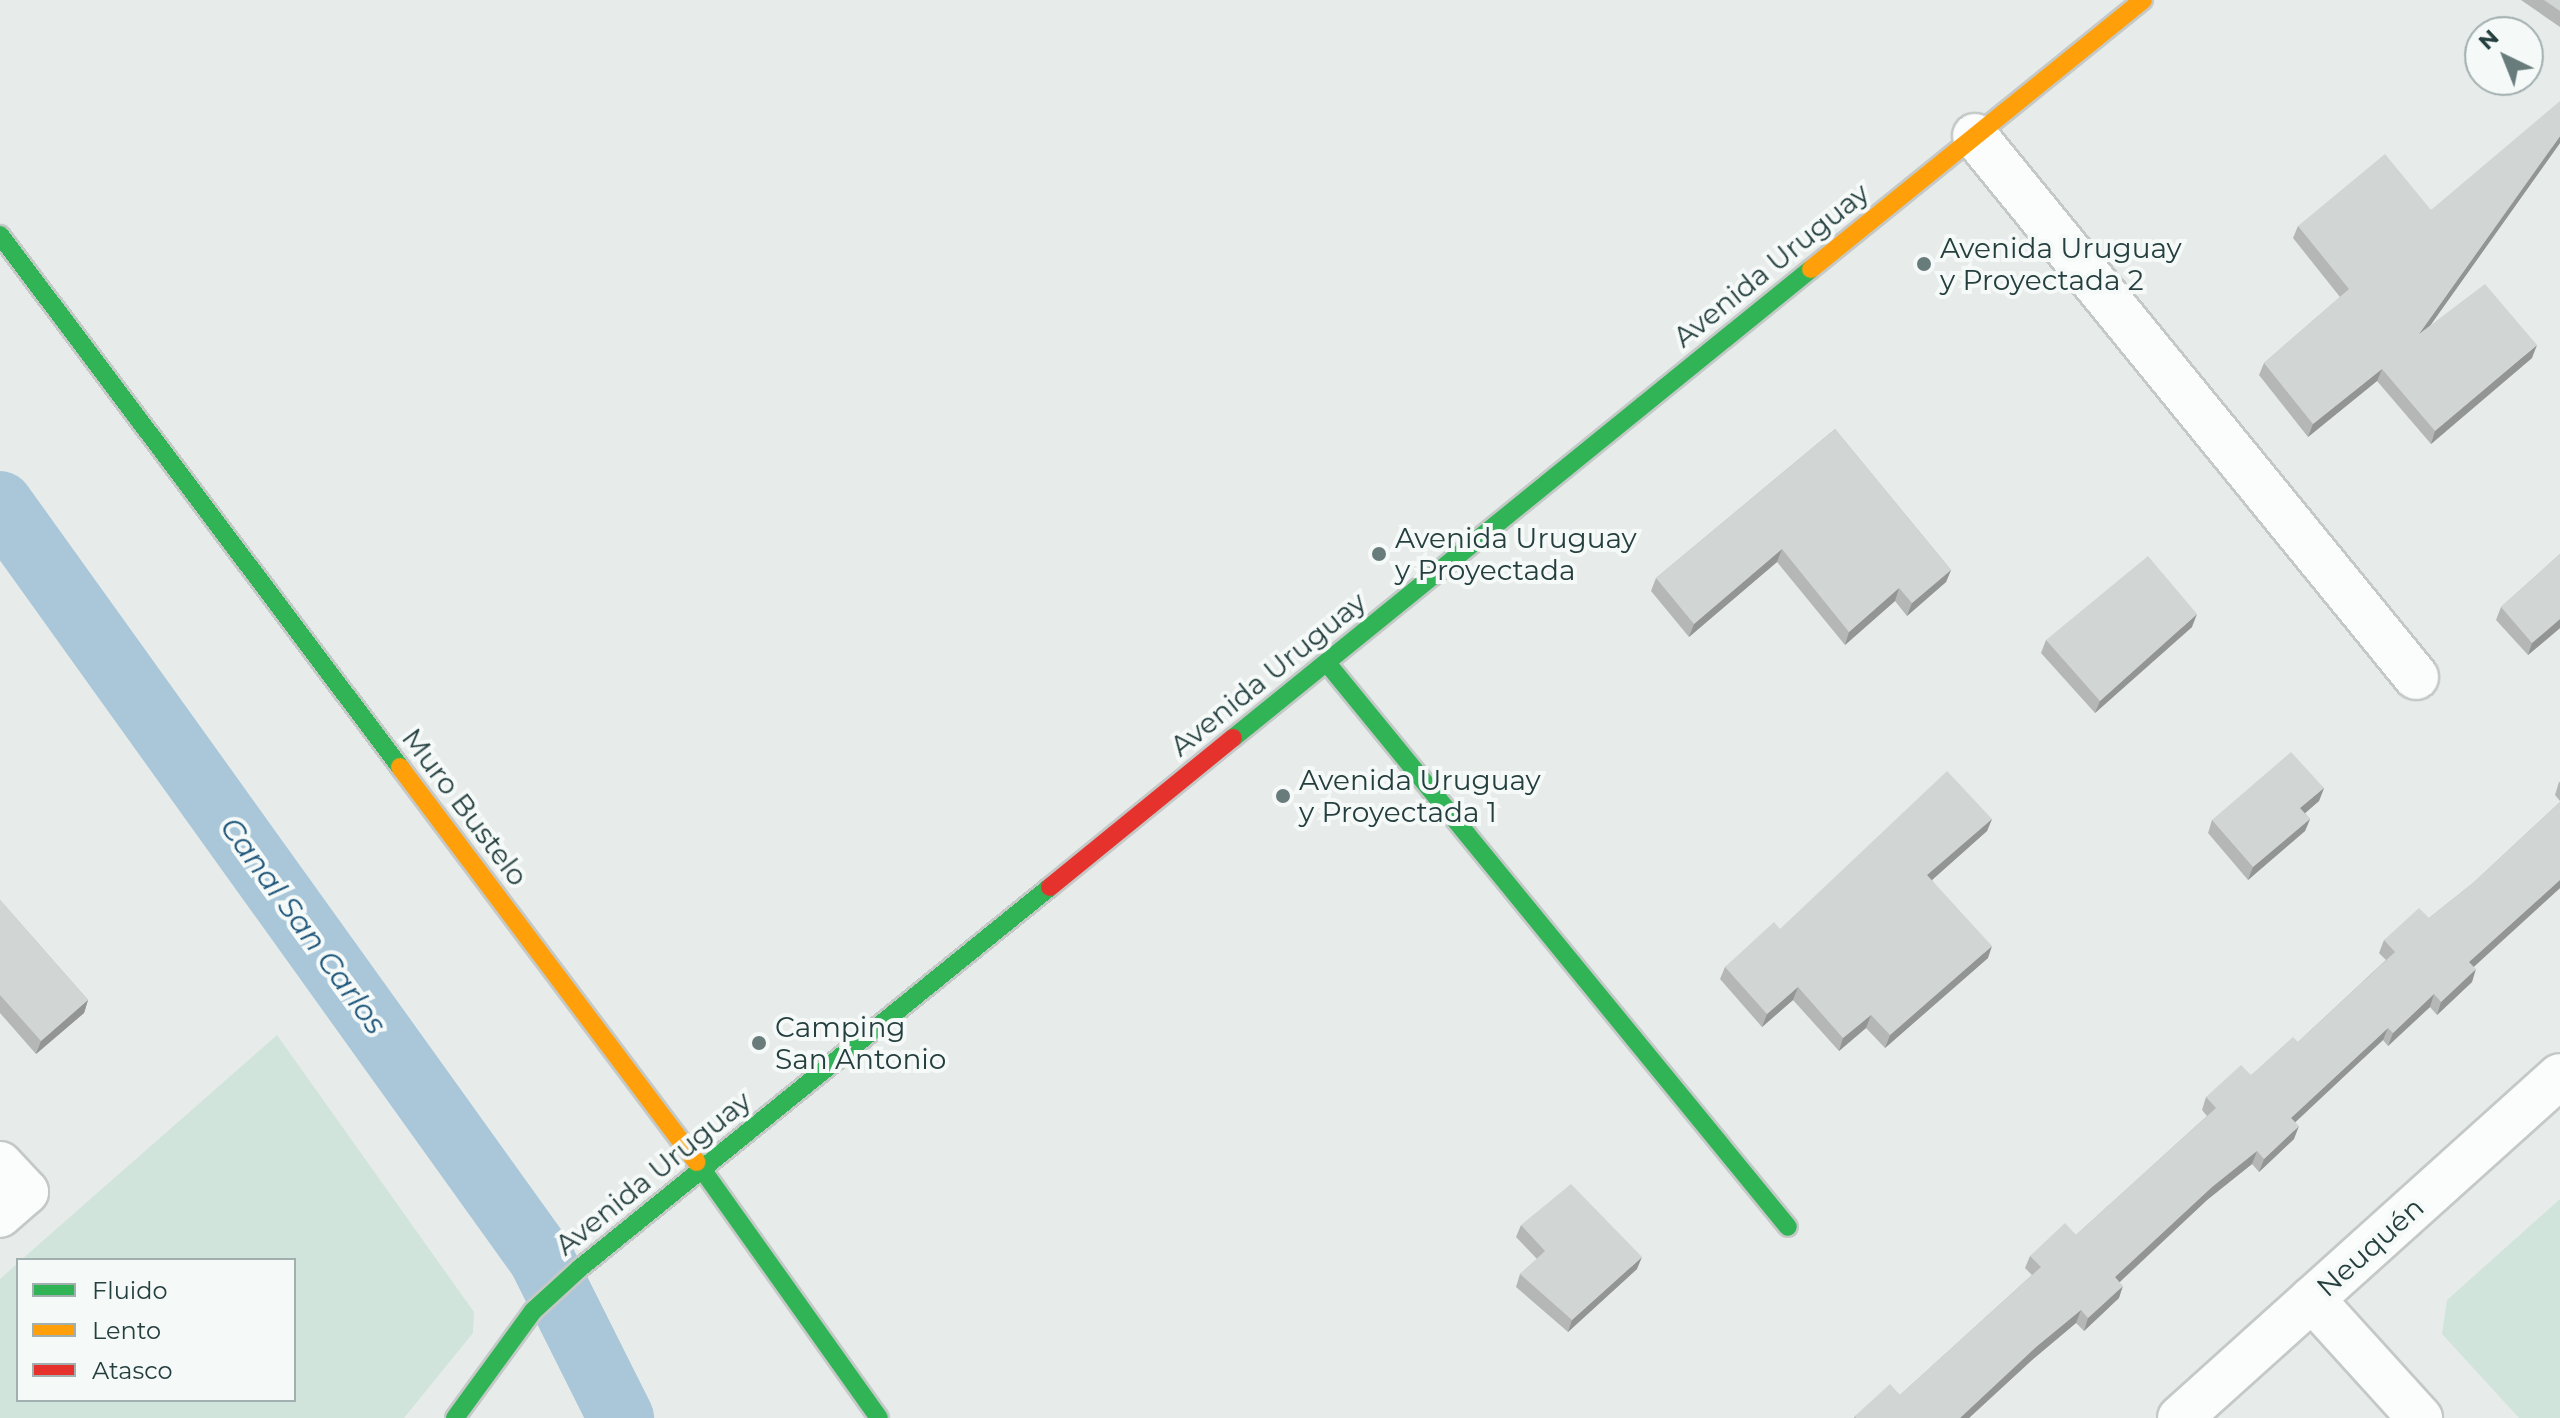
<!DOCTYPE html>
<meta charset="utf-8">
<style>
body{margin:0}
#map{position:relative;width:2560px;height:1418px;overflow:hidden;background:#e7eceb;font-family:Montserrat,sans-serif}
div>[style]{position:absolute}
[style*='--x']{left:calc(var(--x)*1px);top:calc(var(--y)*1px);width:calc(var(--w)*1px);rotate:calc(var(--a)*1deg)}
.green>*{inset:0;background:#d0e4db}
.canal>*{height:66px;margin:-33px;padding:0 33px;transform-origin:33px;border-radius:33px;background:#a9c7d9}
.roads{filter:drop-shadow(2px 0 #c4c9c8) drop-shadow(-2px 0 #c4c9c8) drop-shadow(0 2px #c4c9c8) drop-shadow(0 -2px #c4c9c8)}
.street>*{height:44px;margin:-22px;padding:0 22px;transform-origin:22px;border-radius:22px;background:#fbfcfc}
.fast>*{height:18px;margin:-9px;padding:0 9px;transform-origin:9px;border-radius:9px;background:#30b455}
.slow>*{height:18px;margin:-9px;padding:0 9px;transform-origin:9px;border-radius:9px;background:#ff9f0a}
.jam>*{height:18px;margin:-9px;padding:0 9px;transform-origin:9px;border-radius:9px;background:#e5322d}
.wall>*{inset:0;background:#b4b7b6}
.shaded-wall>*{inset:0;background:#929594}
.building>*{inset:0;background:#d1d5d4}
.dots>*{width:22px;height:22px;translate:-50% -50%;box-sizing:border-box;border:4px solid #f5faf9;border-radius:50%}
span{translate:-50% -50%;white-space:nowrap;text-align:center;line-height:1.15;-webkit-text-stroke:8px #f5faf9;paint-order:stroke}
.poi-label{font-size:28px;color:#243f3e}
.left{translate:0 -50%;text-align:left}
.street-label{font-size:28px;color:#243f3e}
.water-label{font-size:30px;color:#1f567a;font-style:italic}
.legend{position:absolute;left:16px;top:1258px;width:280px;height:144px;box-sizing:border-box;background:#f5faf9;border:2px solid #a1afae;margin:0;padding:10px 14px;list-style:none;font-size:24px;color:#243f3e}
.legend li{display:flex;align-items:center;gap:16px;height:40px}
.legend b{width:40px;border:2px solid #a1afae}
.north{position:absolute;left:2464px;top:16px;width:80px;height:80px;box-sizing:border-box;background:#f5faf9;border:2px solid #a1afae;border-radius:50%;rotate:317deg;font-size:22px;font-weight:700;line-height:32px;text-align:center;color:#243f3e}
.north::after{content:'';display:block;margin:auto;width:28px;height:36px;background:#687c7b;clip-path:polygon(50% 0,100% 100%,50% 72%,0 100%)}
</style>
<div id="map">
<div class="green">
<i style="clip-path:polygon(277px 1035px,474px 1312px,473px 1333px,404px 1418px,0 1418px,0 1279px,18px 1263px,18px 1400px,294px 1400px,294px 1260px,21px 1260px)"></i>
<i style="clip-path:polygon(2560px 1199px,2560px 1418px,2519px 1418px,2442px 1334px,2447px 1300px)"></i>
</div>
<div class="canal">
<i style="--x:0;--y:504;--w:928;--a:54.34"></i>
<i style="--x:541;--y:1258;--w:179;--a:63.4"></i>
</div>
<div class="roads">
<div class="street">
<i style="--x:1975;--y:136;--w:698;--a:50.81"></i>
<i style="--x:0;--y:1164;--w:38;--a:47"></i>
<i style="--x:26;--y:1192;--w:35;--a:139"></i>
<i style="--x:2312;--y:1299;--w:161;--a:47.8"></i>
<i style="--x:2180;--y:1418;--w:511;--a:-41.99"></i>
</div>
<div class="fast">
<i style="--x:0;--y:235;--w:666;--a:53.06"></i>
<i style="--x:1327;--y:663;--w:728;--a:50.74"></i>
<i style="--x:1233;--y:738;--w:744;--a:-39.06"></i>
<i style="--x:697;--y:1162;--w:314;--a:54.6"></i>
<i style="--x:455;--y:1418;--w:132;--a:-53.9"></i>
<i style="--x:533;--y:1311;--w:64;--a:-42.5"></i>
<i style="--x:580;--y:1268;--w:605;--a:-39.03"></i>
</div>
<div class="slow">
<i style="--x:1811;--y:269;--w:427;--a:-39"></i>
<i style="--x:400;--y:767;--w:494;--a:53.1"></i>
</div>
<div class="jam">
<i style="--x:1050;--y:887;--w:236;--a:-39.2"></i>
</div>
</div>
<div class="wall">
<i style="clip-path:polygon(2521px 0,2560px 0,2560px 27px)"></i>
<i style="clip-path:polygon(2560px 143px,2429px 327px,2532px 358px,2431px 444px,2377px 381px,2308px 437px,2259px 375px,2264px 363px,2340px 297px,2293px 238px,2298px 226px,2431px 210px)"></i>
<i style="clip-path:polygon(1835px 429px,1951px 570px,1946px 582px,1907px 616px,1895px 601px,1845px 645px,1777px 562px,1689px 637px,1651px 591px,1656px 578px)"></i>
<i style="clip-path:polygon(2560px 554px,2560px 628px,2528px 655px,2496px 620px,2501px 607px)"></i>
<i style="clip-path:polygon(2192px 627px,2095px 713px,2041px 653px,2046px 640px)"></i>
<i style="clip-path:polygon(2559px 782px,2560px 782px,2560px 801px,2555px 795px)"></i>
<i style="clip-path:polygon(2324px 788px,2319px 801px,2305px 813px,2310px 819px,2305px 831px,2248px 880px,2208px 833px,2212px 820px)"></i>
<i style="clip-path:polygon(2560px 802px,2560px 888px,2474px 966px,2472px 982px,2437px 1015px,2430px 1007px,2388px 1046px,2383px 1040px,2295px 1122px,2294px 1139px,2259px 1172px,2252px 1164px,2207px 1200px,2120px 1282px,2119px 1298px,2084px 1331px,2076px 1323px,2032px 1360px,1969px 1418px,1854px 1418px,1855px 1416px,1900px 1395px,2032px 1275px,2025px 1268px,2030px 1256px,2076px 1235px,2207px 1116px,2202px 1110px,2206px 1097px,2251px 1075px,2298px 1042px,2386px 960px,2379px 953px,2384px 940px,2429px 918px,2473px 883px)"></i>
<i style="clip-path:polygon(1992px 819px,1987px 831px,1932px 880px,1988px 958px,1885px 1048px,1866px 1028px,1839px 1051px,1793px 1000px,1762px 1027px,1720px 979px,1725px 967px,1780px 929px)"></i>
<i style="clip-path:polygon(0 900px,88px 1000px,84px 1013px,36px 1054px,0 1013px)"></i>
<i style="clip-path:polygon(1521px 1225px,1637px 1269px,1568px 1332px,1516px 1287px,1520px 1274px,1537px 1259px,1516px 1237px)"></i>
</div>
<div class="shaded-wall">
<i style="clip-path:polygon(2560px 136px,2560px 143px,2415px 347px,2419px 334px)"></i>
<i style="clip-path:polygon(2537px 345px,2532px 358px,2431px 444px,2435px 431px)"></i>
<i style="clip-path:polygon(2382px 369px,2377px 381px,2308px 437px,2313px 424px)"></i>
<i style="clip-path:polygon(1782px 549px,1777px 562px,1689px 637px,1694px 624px)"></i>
<i style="clip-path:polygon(1951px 570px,1946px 582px,1907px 616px,1912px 603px)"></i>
<i style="clip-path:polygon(1899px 588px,1895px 601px,1845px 645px,1849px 632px)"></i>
<i style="clip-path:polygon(2197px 614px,2192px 627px,2095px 713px,2100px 701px)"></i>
<i style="clip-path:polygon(2560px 619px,2560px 628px,2528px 655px,2532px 643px)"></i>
<i style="clip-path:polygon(2324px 788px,2319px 801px,2296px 821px,2300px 808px)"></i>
<i style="clip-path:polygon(1992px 819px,1987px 831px,1923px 888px,1927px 875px)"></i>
<i style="clip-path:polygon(2310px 819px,2305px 831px,2248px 880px,2253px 867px)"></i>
<i style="clip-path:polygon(2560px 880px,2560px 888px,2465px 975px,2469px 962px)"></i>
<i style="clip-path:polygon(1992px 946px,1988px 958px,1885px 1048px,1890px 1035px)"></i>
<i style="clip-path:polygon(2476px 969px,2472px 982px,2437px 1015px,2441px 1002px)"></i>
<i style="clip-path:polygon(1798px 987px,1793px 1000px,1762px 1027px,1767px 1014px)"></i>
<i style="clip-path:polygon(2434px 994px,2430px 1007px,2388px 1046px,2393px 1033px)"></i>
<i style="clip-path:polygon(88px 1000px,84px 1013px,36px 1054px,41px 1041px)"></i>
<i style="clip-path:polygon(1871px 1015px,1866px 1028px,1839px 1051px,1843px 1038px)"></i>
<i style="clip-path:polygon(2388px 1028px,2383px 1040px,2286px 1131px,2291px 1118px)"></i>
<i style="clip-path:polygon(2299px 1126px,2294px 1139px,2259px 1172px,2264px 1159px)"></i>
<i style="clip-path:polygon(2257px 1151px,2252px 1164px,2207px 1200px,2111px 1290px,2115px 1277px,2212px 1187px)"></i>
<i style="clip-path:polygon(1642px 1257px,1637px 1269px,1568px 1332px,1572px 1320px)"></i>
<i style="clip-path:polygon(2123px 1286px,2119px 1298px,2084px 1331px,2088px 1318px)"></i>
<i style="clip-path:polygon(2081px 1310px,2076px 1323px,2032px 1360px,1969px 1418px,1960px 1418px,2036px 1347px)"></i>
</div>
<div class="building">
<i style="clip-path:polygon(2544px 0,2560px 0,2560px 11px)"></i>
<i style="clip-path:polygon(2560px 101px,2560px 136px,2419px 334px,2485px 284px,2537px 345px,2435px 431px,2382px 369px,2313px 424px,2264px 363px,2349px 289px,2298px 226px,2385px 154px,2431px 210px)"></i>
<i style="clip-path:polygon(1835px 429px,1951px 570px,1912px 603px,1899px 588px,1849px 632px,1782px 549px,1694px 624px,1656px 578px)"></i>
<i style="clip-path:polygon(2560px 554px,2560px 619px,2532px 643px,2501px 607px)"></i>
<i style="clip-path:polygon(2148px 556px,2197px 614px,2100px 701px,2046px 640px)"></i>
<i style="clip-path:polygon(2291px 752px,2324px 788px,2300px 808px,2310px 819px,2253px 867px,2212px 820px)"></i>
<i style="clip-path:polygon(1947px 771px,1992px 819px,1927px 875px,1992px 946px,1890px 1035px,1871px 1015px,1843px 1038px,1798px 987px,1767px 1014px,1725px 967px,1774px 922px,1780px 929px)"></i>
<i style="clip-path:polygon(2560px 802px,2560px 880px,2469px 962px,2476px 969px,2441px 1002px,2434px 994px,2393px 1033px,2388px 1028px,2291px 1118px,2299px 1126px,2264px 1159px,2257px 1151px,2212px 1187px,2115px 1277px,2123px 1286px,2088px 1318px,2081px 1310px,2036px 1347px,1960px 1418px,1856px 1418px,1855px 1416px,1890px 1384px,1900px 1395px,2041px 1267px,2030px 1256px,2065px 1223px,2076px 1235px,2216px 1108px,2206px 1097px,2241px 1065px,2251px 1075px,2293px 1037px,2298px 1042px,2395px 952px,2384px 940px,2419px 908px,2429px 918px,2473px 883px)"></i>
<i style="clip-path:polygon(0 900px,88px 1000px,41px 1041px,0 995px)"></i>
<i style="clip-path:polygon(1571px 1184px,1642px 1257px,1572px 1320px,1520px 1274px,1545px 1251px,1521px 1225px)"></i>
</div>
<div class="dots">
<i style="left:1924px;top:264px;background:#687c7b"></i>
<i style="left:1379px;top:554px;background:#687c7b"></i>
<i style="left:1283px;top:796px;background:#687c7b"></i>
<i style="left:759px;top:1043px;background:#687c7b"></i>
</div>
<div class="poi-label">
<span class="left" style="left:1940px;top:264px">Avenida Uruguay<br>y Proyectada 2</span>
<span class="left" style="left:1395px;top:554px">Avenida Uruguay<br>y Proyectada</span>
<span class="left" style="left:1299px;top:796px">Avenida Uruguay<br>y Proyectada 1</span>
<span class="left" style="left:775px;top:1043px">Camping<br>San Antonio</span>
</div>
<div class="street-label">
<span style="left:1771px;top:265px;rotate:-39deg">Avenida Uruguay</span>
<span style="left:1268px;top:674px;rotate:-39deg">Avenida Uruguay</span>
<span style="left:465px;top:807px;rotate:53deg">Muro Bustelo</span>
<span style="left:653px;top:1173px;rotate:-39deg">Avenida Uruguay</span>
<span style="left:2370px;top:1247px;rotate:-42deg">Neuquén</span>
</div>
<div class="water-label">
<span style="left:303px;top:926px;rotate:54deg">Canal San Carlos</span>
</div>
<ul class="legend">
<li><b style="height:10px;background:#30b455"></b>Fluido</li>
<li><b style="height:10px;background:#ff9f0a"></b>Lento</li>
<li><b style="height:10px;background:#e5322d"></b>Atasco</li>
</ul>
<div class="north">N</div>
</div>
